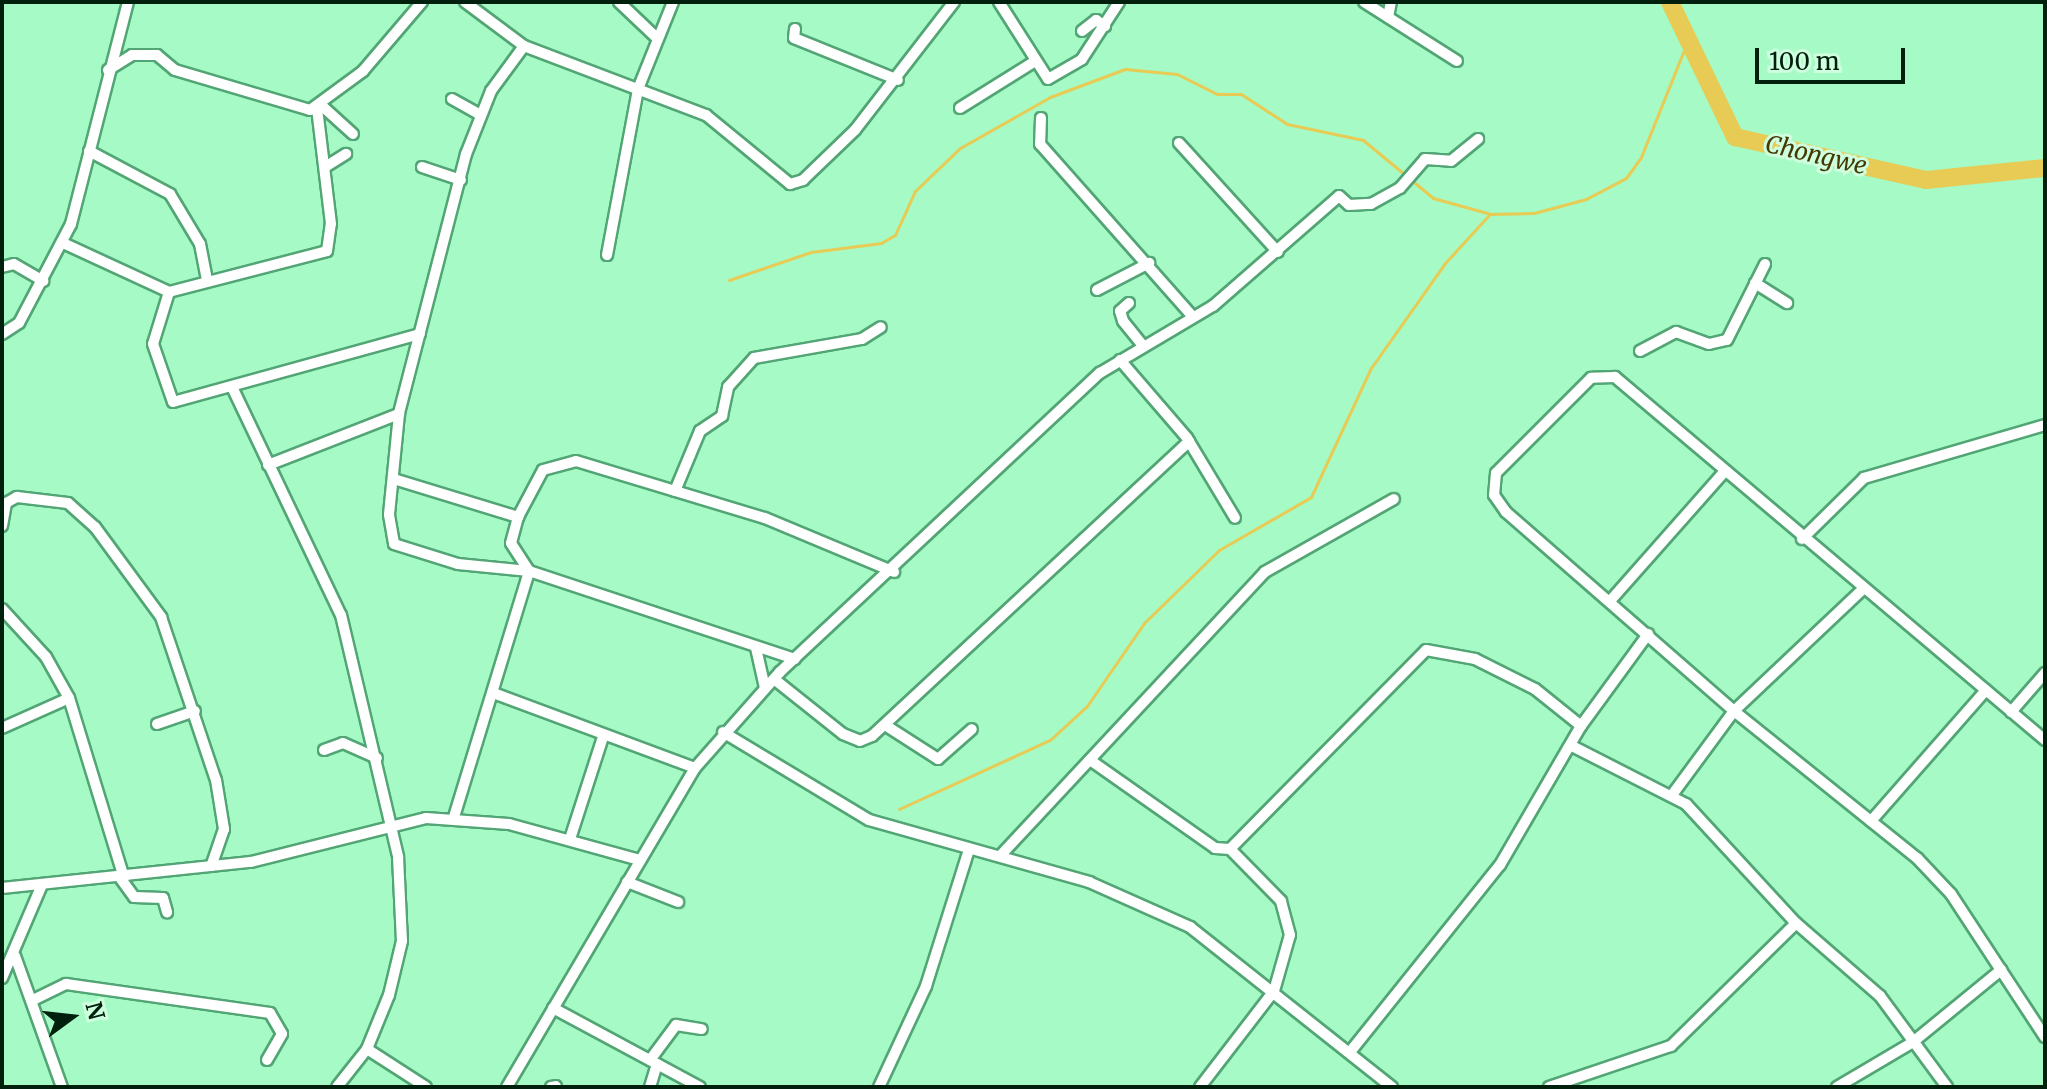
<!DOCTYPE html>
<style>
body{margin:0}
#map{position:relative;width:2047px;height:1089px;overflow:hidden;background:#a6fac5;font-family:Merriweather,serif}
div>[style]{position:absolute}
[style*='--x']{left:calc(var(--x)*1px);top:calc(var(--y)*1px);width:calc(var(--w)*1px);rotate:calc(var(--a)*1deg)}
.stream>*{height:3px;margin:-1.5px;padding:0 1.5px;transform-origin:1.5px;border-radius:1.5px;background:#e7cb54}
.river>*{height:18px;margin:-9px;padding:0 9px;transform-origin:9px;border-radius:9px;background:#e7cb54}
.roads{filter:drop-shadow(2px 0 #52a574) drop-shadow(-2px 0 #52a574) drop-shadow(0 2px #52a574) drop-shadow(0 -2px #52a574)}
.minor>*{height:10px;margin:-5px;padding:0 5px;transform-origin:5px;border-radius:5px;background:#fff}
span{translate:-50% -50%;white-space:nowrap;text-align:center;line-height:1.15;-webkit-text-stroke:6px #ceffde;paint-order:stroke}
.water-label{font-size:24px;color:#443904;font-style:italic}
.frame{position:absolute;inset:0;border:4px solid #001f0d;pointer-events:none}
.north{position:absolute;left:32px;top:977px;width:80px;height:80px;-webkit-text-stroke:6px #ceffde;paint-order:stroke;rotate:75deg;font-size:22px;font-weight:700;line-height:32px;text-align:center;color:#001f0d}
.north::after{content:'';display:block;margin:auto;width:28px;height:36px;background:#001f0d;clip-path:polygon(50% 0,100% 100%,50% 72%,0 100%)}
.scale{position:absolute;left:1755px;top:48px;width:150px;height:36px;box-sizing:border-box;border:4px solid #001f0d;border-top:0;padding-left:10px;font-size:24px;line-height:28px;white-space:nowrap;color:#001f0d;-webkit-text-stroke:6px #ceffde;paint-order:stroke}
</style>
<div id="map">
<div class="stream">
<i style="--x:729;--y:280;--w:87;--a:-18.9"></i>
<i style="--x:811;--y:252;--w:71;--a:-7.3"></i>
<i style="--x:881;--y:243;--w:16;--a:-30"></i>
<i style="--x:895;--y:235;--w:48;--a:-65.6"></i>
<i style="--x:915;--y:191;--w:62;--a:-43.7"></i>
<i style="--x:960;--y:148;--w:103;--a:-29.5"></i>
<i style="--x:1050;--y:97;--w:80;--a:-20.5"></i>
<i style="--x:1125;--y:69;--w:52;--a:5.5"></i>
<i style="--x:1177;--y:74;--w:45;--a:26.6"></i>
<i style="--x:1217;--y:94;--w:24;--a:0"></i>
<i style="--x:1241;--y:94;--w:55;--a:33.1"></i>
<i style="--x:1287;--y:124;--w:78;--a:11.9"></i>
<i style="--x:1363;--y:140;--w:91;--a:39.6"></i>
<i style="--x:1433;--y:198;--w:60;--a:15.4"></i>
<i style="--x:1491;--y:214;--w:43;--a:-1.3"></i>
<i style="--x:1534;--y:213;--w:54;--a:-15.1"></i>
<i style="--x:1586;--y:199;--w:45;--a:-27.7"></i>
<i style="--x:1626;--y:178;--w:26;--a:-54"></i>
<i style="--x:1641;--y:157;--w:126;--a:-68.1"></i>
<i style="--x:899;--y:809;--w:166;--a:-24.6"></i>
<i style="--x:1050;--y:740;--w:50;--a:-42.6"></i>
<i style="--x:1087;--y:706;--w:101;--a:-55.5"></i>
<i style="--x:1144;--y:623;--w:105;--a:-44.2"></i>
<i style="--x:1219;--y:550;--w:106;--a:-29.9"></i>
<i style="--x:1311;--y:497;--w:142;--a:-65.1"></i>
<i style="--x:1371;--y:368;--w:128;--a:-54.8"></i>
<i style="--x:1445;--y:263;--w:65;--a:-47.5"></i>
</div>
<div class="river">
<i style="--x:1670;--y:2;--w:150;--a:64.3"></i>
<i style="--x:1735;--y:137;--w:196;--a:12.7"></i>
<i style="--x:1926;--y:180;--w:120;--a:-5.8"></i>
</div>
<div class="roads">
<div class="minor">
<i style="--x:465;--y:2;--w:74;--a:36.7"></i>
<i style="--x:524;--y:46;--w:195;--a:20.8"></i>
<i style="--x:706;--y:115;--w:109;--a:39.4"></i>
<i style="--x:790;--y:184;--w:14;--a:-17"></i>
<i style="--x:803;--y:180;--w:72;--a:-43.9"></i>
<i style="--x:855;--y:130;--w:162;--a:-52.3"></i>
<i style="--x:619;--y:2;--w:52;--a:43.5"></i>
<i style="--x:999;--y:2;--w:91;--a:57.5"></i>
<i style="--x:1048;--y:79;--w:39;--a:-30"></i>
<i style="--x:1082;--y:59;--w:68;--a:-57"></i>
<i style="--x:1364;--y:2;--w:110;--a:32.4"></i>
<i style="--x:1388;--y:17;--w:15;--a:-79"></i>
<i style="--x:795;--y:29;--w:9;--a:96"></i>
<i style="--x:794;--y:38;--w:112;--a:22"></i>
<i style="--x:1082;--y:31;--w:18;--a:-38"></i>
<i style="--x:1096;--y:20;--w:11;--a:34"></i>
<i style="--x:524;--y:46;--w:56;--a:126.3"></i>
<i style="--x:491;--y:91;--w:68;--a:111.6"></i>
<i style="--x:466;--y:154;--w:268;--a:104.5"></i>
<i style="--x:399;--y:414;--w:101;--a:95.7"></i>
<i style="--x:389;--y:515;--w:29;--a:80"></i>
<i style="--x:394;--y:544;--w:67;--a:17.4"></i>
<i style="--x:458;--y:564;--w:71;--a:5.6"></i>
<i style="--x:529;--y:571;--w:280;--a:18.3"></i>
<i style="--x:108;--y:70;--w:28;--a:-32"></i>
<i style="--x:132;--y:55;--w:25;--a:0"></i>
<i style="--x:157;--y:55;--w:23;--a:40"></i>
<i style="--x:175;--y:70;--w:141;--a:16.5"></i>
<i style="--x:310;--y:110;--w:66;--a:-36.3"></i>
<i style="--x:363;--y:71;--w:91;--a:-49.5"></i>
<i style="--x:452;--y:99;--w:31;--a:29"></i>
<i style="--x:321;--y:105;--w:43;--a:42.2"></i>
<i style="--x:960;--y:108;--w:85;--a:-32"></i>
<i style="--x:1041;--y:118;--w:26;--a:92"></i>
<i style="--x:1040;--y:144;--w:230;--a:48.5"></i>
<i style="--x:1179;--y:143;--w:147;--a:47.8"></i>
<i style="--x:89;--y:151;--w:92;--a:28"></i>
<i style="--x:170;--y:194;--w:58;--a:59"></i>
<i style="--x:200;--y:244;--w:38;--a:79"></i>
<i style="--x:325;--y:167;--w:25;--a:-32"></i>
<i style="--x:422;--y:167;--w:41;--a:18.4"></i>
<i style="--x:63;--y:243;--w:117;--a:24.8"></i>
<i style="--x:169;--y:292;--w:163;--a:-14.5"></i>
<i style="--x:327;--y:251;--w:27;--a:-82"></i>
<i style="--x:331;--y:224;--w:116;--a:-96.9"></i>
<i style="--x:607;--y:255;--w:169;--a:-79.4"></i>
<i style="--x:638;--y:89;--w:94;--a:-68.1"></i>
<i style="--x:2;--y:267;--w:12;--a:-14"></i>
<i style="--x:14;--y:264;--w:34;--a:30"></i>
<i style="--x:1755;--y:283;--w:38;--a:32"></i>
<i style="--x:1097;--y:290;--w:59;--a:-27.4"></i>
<i style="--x:169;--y:292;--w:54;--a:107.1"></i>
<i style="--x:153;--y:344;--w:61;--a:71"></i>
<i style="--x:173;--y:402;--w:256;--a:-15.4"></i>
<i style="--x:1129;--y:303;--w:12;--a:138"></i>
<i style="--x:1120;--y:311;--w:10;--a:73"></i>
<i style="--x:1123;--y:321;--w:32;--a:51"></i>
<i style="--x:2;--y:334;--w:20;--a:-33"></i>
<i style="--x:19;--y:323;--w:112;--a:-62.3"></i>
<i style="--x:71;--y:224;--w:229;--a:-75.6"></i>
<i style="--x:1640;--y:351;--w:41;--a:-27.8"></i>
<i style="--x:1676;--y:332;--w:35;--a:20"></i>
<i style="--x:1709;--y:344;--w:18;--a:-13"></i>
<i style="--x:1727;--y:340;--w:85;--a:-63.4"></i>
<i style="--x:1120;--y:360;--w:103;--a:49.3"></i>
<i style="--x:1187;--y:438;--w:93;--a:59"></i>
<i style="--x:233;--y:389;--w:250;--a:64.5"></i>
<i style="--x:341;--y:615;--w:249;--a:76.7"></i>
<i style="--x:398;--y:857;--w:84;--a:87.3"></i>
<i style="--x:402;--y:941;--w:56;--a:103.5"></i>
<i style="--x:389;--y:995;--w:58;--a:112.2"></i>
<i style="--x:367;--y:1049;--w:48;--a:128.3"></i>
<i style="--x:268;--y:465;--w:141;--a:-21.3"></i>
<i style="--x:397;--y:480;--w:127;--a:17"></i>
<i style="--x:675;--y:491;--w:65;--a:-67.4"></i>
<i style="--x:700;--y:431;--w:27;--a:-34"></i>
<i style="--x:722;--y:416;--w:30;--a:-78"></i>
<i style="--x:728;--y:387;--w:39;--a:-48"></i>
<i style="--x:754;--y:358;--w:110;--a:-10"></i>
<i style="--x:862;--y:339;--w:22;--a:-32"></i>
<i style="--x:2;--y:526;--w:23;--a:-80"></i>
<i style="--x:6;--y:503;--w:13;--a:-29"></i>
<i style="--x:17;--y:497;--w:51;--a:6.7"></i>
<i style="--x:68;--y:503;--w:36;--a:42"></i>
<i style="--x:95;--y:527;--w:112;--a:53.7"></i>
<i style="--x:161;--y:617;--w:172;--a:71.4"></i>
<i style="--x:216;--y:780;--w:50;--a:80.7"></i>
<i style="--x:224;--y:829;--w:39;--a:109"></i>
<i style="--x:1802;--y:539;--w:87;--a:-44.5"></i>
<i style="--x:1864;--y:478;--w:189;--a:-16.3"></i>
<i style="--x:529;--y:571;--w:33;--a:-123"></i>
<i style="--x:511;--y:543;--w:27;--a:-75"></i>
<i style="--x:518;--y:517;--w:53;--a:-62"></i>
<i style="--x:543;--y:470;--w:34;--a:-15"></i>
<i style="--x:576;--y:461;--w:197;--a:16.8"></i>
<i style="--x:765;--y:518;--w:140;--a:22.7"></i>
<i style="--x:1610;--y:601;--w:172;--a:-48.5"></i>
<i style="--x:2;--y:609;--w:65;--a:47.5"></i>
<i style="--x:46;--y:657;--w:47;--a:60.7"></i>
<i style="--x:69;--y:698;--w:188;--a:73"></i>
<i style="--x:756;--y:648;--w:41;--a:77.3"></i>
<i style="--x:774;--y:679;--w:88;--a:38.6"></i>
<i style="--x:843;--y:734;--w:18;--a:22"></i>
<i style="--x:860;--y:741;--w:13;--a:-23"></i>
<i style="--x:872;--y:736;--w:433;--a:-42.9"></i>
<i style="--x:496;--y:694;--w:212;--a:20.4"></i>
<i style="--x:2011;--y:712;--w:52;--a:-48.9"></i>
<i style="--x:157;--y:724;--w:40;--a:-18.9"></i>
<i style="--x:885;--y:725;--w:63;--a:32.7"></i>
<i style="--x:938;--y:759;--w:45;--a:-41.4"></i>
<i style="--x:2;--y:728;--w:73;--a:-24.1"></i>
<i style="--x:723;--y:732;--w:170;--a:31.1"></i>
<i style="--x:869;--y:820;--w:229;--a:15.7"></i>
<i style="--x:1089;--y:882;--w:111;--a:24"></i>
<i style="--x:1190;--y:927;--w:258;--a:38.4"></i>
<i style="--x:2045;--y:740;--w:563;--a:-139.83"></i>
<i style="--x:1615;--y:377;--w:24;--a:178"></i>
<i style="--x:1591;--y:378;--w:134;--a:135"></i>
<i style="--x:1496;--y:473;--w:22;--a:95"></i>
<i style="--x:1494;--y:495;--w:21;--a:55"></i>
<i style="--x:1506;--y:512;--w:303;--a:41.1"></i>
<i style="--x:1734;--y:711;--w:235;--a:38.8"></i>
<i style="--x:1917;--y:858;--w:50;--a:46.6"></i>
<i style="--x:1951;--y:894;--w:171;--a:56.7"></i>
<i style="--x:1572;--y:746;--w:128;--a:27"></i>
<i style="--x:1686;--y:804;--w:162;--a:47.3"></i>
<i style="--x:1796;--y:923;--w:111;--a:41"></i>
<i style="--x:1880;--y:996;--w:113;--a:53.6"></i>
<i style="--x:324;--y:750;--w:20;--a:-20"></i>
<i style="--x:343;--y:743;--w:37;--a:24"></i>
<i style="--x:1090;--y:760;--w:153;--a:35.1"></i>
<i style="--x:1215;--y:848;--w:15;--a:4"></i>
<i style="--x:1230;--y:849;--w:279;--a:-45.4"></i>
<i style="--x:1426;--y:650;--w:50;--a:10.4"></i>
<i style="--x:1475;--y:659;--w:67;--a:26.6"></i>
<i style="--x:1535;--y:689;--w:59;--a:38.8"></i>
<i style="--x:1581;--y:726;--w:114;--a:-53.9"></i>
<i style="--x:1672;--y:795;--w:104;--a:-53.6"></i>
<i style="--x:1734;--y:711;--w:176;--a:-43.4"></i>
<i style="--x:454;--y:817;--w:257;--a:-73"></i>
<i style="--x:1871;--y:821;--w:174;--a:-48.7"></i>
<i style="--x:570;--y:839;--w:107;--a:-72.1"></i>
<i style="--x:1000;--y:856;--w:388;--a:-47"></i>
<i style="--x:1265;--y:572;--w:148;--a:-29.5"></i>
<i style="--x:121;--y:879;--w:22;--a:54"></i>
<i style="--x:134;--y:897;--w:29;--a:2"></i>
<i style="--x:163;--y:898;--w:15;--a:74"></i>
<i style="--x:627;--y:882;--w:55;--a:21.4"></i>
<i style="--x:2;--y:888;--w:250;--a:-6"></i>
<i style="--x:251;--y:862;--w:180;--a:-14.1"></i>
<i style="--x:426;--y:818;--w:83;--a:4.1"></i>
<i style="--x:509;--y:824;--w:136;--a:15.4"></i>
<i style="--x:15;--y:956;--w:139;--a:70.3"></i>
<i style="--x:2;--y:978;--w:99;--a:-66.8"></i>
<i style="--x:33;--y:1000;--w:37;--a:-26"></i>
<i style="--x:66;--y:984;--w:206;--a:8.1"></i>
<i style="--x:270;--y:1013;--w:24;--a:60"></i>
<i style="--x:282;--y:1034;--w:30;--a:120"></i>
<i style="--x:553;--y:1008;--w:167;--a:28.3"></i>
<i style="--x:367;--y:1049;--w:70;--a:32.8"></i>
<i style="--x:1350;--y:1052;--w:240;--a:-51.3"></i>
<i style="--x:1500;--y:865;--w:161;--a:-59.8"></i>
<i style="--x:650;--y:1060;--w:44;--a:-53.4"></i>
<i style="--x:676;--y:1025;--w:26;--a:9"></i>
<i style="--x:507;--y:1087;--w:370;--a:-59.5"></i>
<i style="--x:695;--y:768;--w:128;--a:-48.5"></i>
<i style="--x:780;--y:672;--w:438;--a:-43.1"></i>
<i style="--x:1100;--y:373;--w:131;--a:-30.7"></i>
<i style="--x:1213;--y:306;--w:167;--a:-41.1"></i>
<i style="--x:1339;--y:196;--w:13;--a:42"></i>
<i style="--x:1349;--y:205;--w:22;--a:-3"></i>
<i style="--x:1371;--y:204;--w:33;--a:-29"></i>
<i style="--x:1400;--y:188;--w:38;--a:-49"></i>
<i style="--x:1425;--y:159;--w:26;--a:4"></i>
<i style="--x:1451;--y:161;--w:35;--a:-39"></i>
<i style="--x:551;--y:1087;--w:5;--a:-11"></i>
<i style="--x:650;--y:1087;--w:24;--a:-73"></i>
<i style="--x:879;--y:1087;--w:111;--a:-65"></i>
<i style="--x:926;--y:986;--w:143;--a:-72.5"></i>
<i style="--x:1200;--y:1087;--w:121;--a:-52.4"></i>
<i style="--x:1274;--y:991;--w:58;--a:-74.1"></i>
<i style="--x:1290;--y:935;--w:35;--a:-105"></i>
<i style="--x:1281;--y:901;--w:73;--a:-134.4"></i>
<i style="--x:1549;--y:1087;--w:129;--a:-18.6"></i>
<i style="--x:1671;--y:1046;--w:175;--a:-44.5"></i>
<i style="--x:1837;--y:1087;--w:88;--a:-30.6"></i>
<i style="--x:1913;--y:1042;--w:114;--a:-39.3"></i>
</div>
</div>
<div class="water-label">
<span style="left:1816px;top:155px;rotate:13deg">Chongwe</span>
</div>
<div class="frame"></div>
<div class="north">N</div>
<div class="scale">100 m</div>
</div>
